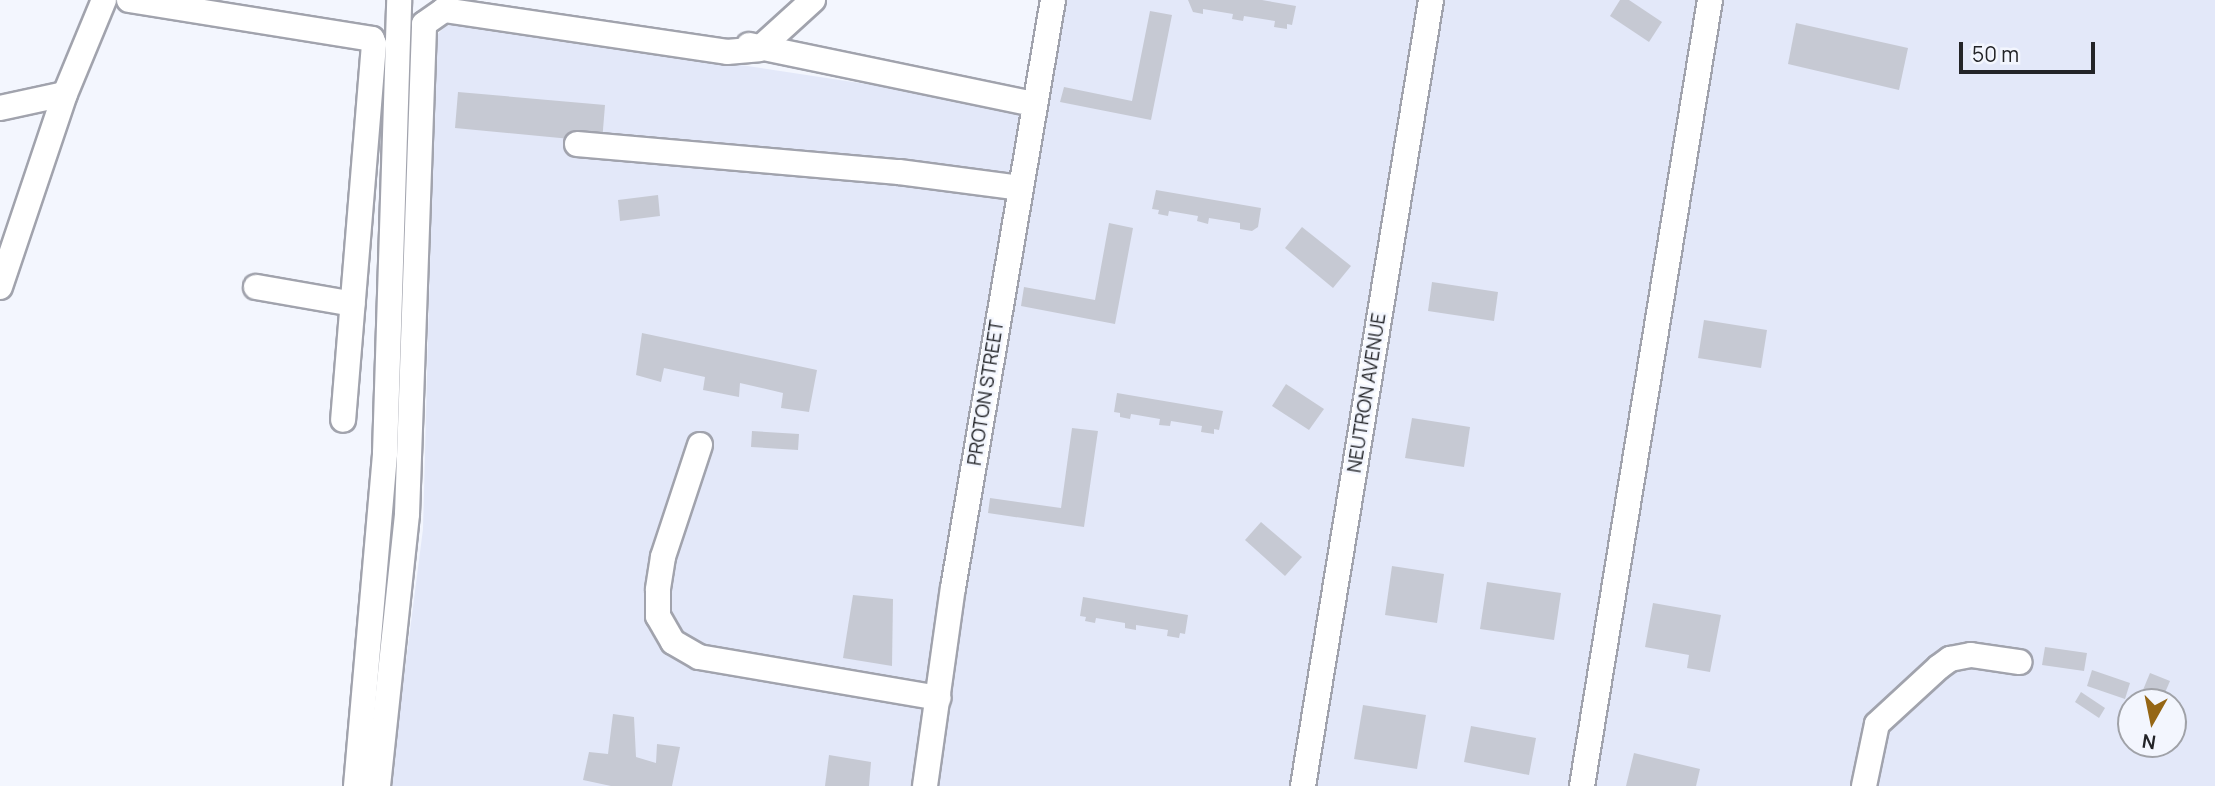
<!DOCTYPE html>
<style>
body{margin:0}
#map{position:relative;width:2215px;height:786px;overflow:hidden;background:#f3f6fe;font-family:Manrope,sans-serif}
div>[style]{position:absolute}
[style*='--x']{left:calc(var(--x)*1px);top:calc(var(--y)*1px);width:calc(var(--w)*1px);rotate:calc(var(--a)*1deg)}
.built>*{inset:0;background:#e3e8f9}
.building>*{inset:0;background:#c6c9d3}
.roads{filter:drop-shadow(2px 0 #a1a3ad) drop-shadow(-2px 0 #a1a3ad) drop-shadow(0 2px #a1a3ad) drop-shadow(0 -2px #a1a3ad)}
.minor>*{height:24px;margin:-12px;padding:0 12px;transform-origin:12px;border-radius:12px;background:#fff}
span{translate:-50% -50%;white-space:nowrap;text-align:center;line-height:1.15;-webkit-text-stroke:5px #f3f6fe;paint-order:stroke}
.street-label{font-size:19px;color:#232428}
.north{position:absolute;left:2117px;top:688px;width:70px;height:70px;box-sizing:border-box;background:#f3f6fe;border:2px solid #a0a2a8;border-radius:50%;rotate:189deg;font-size:19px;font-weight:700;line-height:28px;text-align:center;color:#232428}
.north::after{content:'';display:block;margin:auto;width:24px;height:32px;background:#956615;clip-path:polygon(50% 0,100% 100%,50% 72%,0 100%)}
.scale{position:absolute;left:1959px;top:42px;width:136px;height:32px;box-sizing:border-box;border:4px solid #232428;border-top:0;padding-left:9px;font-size:21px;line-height:24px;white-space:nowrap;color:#232428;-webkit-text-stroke:5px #f3f6fe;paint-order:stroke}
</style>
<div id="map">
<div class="built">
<i style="clip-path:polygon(evenodd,1064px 0,2215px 0,2215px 786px,390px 786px,423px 529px,436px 36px,450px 21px,1045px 111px,1064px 0,2131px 702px,2173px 702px,2173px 744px,2131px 744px,2131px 702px)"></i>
</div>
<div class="building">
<i style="clip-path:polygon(1188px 0,1262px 0,1296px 6px,1292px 25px,1287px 24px,1287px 29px,1274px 27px,1275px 21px,1244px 16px,1243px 21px,1232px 19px,1233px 14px,1203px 9px,1203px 14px,1193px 12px)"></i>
<i style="clip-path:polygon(1620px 0,1629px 0,1662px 22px,1649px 42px,1610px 16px)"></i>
<i style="clip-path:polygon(1150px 11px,1172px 15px,1151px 120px,1060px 102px,1064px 87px,1132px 101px)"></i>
<i style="clip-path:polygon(1796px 23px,1908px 48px,1899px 90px,1788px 64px)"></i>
<i style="clip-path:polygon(458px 92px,605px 105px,602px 142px,455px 128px)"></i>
<i style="clip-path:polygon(1156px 190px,1261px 208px,1258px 227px,1252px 231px,1240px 229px,1240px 223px,1209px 218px,1208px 224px,1197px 221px,1198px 216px,1169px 211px,1168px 216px,1158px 214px,1159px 210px,1152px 209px)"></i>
<i style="clip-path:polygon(658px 195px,660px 216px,620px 221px,618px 200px)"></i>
<i style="clip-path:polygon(1109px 223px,1133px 228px,1115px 324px,1021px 306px,1024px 287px,1095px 300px)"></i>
<i style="clip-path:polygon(1302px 227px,1351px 266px,1333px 288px,1285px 248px)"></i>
<i style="clip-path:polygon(1432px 282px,1498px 292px,1494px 321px,1428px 311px)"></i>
<i style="clip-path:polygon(1704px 320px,1767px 330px,1761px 368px,1698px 358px)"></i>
<i style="clip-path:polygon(642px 333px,817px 370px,809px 412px,781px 408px,783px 393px,740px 383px,739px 397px,703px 390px,705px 377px,664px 368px,661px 382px,636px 375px)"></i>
<i style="clip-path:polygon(1286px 384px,1324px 409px,1309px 430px,1272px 406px)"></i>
<i style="clip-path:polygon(1117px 393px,1223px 411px,1219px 430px,1214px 429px,1214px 434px,1201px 432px,1202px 426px,1171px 421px,1170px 426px,1159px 425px,1160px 419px,1131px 414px,1130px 419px,1120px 417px,1120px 413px,1114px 412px)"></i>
<i style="clip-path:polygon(1412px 418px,1470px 427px,1464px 467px,1405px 458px)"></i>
<i style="clip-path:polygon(1072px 428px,1098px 431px,1084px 527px,988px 513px,990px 498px,1061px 508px)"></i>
<i style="clip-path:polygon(752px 431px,799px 434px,798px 450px,751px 447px)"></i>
<i style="clip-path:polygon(1261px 522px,1302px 557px,1285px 576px,1245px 540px)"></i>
<i style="clip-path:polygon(1392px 566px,1444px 574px,1437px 623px,1385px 615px)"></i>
<i style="clip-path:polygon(1487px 582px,1561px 593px,1554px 640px,1480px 629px)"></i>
<i style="clip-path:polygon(853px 595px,893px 599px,892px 666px,843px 658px)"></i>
<i style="clip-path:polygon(1083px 597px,1188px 615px,1185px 634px,1180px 633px,1179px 638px,1167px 636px,1168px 630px,1136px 625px,1136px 630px,1125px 628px,1125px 623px,1096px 618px,1095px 623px,1085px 621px,1086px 617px,1080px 616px)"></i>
<i style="clip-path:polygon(1653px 603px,1721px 615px,1710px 672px,1687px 668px,1689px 655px,1645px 647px)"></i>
<i style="clip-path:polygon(2045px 647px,2087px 653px,2084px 671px,2042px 665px)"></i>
<i style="clip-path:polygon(2092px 670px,2130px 683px,2125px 699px,2087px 686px)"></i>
<i style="clip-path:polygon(2150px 673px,2170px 681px,2161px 702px,2138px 702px)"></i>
<i style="clip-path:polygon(2081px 692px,2105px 708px,2099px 718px,2075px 702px)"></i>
<i style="clip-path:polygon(1363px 705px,1426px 715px,1417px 769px,1354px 759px)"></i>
<i style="clip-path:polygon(613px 714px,634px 717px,636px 757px,656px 763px,657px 744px,680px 747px,672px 786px,611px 786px,583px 780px,589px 752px,608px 754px)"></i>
<i style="clip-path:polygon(1471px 726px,1536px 738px,1529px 775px,1464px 762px)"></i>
<i style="clip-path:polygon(1634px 753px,1700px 769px,1696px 786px,1626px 786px)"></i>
<i style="clip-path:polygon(829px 755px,871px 762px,869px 786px,825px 786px)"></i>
</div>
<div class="roads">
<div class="minor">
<i style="--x:129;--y:0;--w:246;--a:9.1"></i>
<i style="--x:372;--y:39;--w:5;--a:68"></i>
<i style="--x:374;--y:44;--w:377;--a:94.7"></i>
<i style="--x:749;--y:45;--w:292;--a:11.7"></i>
<i style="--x:0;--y:108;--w:66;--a:-12.2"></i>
<i style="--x:577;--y:144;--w:323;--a:5"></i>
<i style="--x:899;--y:172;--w:122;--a:7.5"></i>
<i style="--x:0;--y:287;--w:204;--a:-71.4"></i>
<i style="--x:65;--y:94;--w:102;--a:-67.5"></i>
<i style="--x:256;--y:287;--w:98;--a:9.9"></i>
<i style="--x:700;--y:445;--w:118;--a:108.3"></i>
<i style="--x:663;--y:557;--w:33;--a:99"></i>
<i style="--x:658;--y:590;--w:26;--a:90"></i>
<i style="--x:658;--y:616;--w:30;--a:60"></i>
<i style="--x:673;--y:642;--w:30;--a:30"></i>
<i style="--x:699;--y:657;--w:243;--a:9.7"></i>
<i style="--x:356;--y:786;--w:334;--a:-85"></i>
<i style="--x:385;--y:453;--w:453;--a:-88.2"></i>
<i style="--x:378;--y:786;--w:274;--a:-83.9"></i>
<i style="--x:407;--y:514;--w:490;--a:-88"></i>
<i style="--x:424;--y:24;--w:24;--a:-35"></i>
<i style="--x:444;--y:10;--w:286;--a:8.4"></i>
<i style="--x:727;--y:52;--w:32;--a:-5"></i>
<i style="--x:759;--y:49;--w:73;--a:-42.2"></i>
<i style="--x:925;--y:786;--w:200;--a:-82"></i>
<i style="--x:953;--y:588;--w:596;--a:-80.35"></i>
<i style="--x:1303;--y:786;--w:796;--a:-80.75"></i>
<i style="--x:1582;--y:786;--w:796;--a:-80.75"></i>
<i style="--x:1864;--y:786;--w:63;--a:-78.2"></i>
<i style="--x:1877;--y:724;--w:84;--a:-42.6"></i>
<i style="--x:1939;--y:667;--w:14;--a:-36"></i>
<i style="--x:1950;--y:659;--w:21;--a:-11"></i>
<i style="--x:1971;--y:655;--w:49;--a:8.3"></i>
</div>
</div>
<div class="street-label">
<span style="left:986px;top:393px;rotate:-81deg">PROTON STREET</span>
<span style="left:1367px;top:393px;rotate:-81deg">NEUTRON AVENUE</span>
</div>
<div class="north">N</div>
<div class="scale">50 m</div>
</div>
